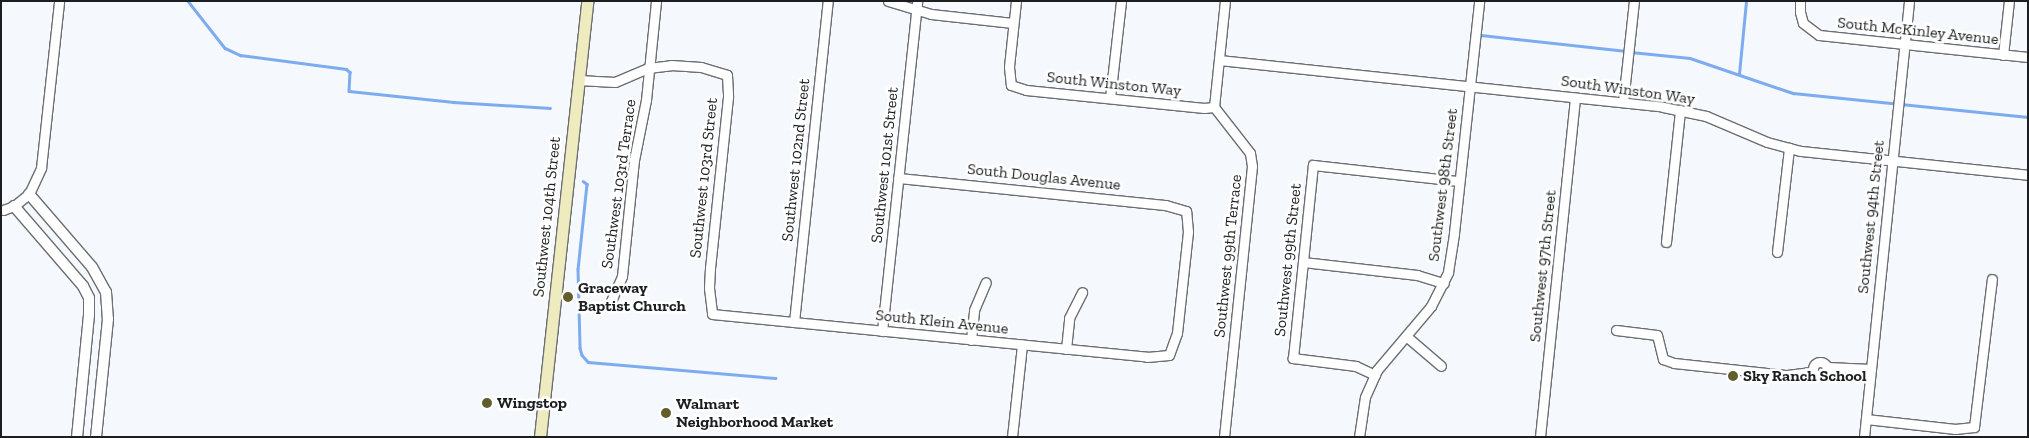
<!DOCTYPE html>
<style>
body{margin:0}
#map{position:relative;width:2029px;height:438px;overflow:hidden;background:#f5f9fd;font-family:"Zilla Slab",serif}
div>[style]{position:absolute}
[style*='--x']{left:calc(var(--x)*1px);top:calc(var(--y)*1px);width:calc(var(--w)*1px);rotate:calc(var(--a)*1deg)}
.stream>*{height:2.5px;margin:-1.25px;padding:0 1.25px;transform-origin:1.25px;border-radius:1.25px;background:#7dabf0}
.roads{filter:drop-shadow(1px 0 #6b6e72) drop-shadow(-1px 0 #6b6e72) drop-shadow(0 1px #6b6e72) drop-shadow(0 -1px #6b6e72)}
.minor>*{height:9px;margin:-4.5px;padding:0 4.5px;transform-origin:4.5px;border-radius:4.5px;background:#fff}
.minor>.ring{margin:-4.5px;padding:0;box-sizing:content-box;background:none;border:9px solid #fff;border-radius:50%}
.tertiary>*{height:10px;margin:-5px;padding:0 5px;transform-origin:5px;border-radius:5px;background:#fff}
.secondary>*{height:11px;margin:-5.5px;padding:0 5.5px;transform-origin:5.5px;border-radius:5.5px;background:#eeebbe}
.dots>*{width:14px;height:14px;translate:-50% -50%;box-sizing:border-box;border:2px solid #fff;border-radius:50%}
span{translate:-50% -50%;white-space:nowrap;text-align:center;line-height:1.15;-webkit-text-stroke:5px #fff;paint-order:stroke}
.street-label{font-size:16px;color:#1d1e1f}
.poi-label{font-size:16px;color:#1d1e1f;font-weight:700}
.left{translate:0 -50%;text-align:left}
.frame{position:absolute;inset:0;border:2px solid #1d1e1f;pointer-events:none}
</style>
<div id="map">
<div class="stream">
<i style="--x:188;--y:1;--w:60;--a:51.8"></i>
<i style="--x:225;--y:48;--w:17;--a:25"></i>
<i style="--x:240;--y:55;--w:107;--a:7.5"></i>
<i style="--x:346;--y:69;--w:5;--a:37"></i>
<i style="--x:350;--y:72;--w:19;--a:93"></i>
<i style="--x:349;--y:91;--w:105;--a:6"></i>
<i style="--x:453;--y:102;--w:97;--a:3.5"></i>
<i style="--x:1481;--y:35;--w:146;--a:6.3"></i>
<i style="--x:1631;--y:52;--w:59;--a:5.8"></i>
<i style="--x:1690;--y:58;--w:109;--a:18.8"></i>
<i style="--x:1793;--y:93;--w:236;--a:5.8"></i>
<i style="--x:1739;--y:74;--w:73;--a:-84.5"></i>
<i style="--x:583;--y:181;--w:5;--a:37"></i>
<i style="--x:587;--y:184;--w:85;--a:96"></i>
<i style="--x:578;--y:269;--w:79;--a:88.5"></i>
<i style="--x:580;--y:348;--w:7;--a:74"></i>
<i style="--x:582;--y:355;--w:9;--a:49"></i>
<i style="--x:588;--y:362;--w:188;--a:4.9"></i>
</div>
<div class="roads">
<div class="minor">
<i style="--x:888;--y:1;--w:45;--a:16.8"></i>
<i style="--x:931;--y:14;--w:82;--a:6.3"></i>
<i style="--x:1016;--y:1;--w:66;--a:96.1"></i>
<i style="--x:1009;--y:67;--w:18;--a:84"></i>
<i style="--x:1011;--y:85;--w:16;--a:18"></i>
<i style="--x:1026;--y:90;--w:179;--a:5.8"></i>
<i style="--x:1204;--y:108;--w:10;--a:-6"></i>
<i style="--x:1800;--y:1;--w:11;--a:90"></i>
<i style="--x:1800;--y:12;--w:11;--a:75"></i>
<i style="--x:1803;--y:23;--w:20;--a:37"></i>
<i style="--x:1819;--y:35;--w:210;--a:6"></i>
<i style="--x:2003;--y:55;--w:54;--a:-83.7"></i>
<i style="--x:1219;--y:60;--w:446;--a:6"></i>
<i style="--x:1663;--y:107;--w:44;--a:11.8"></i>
<i style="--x:1706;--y:116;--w:66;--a:23.1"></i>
<i style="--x:1767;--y:142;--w:35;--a:15"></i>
<i style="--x:1801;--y:151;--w:228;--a:6"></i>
<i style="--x:578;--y:80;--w:37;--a:3"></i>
<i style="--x:615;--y:82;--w:36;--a:-23"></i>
<i style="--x:648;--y:68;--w:23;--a:-7"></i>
<i style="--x:671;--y:65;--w:30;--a:4"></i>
<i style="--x:701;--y:67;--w:27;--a:17"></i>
<i style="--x:727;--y:75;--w:22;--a:87"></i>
<i style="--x:728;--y:97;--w:172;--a:96"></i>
<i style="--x:710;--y:268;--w:20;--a:93"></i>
<i style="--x:709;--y:288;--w:26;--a:83"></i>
<i style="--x:712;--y:314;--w:437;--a:5.6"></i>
<i style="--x:1147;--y:357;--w:22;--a:-5"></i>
<i style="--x:1169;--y:355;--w:23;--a:-70"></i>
<i style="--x:1177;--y:333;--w:102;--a:-83.8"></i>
<i style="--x:1188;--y:232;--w:21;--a:-95"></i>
<i style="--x:1186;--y:211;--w:22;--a:-164"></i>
<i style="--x:1165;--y:205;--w:268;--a:-174.2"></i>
<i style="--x:1110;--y:98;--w:98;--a:-83.5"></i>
<i style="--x:1623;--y:102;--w:102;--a:-83.8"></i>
<i style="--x:3;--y:210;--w:12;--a:-20"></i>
<i style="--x:14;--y:206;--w:19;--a:-39"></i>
<i style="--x:29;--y:194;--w:29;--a:-65"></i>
<i style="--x:41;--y:168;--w:168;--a:-83.8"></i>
<i style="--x:1666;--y:242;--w:133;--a:-83.9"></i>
<i style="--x:1777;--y:252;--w:105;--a:-83.4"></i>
<i style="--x:1303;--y:262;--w:115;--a:6.5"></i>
<i style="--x:1417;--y:275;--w:28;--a:17"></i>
<i style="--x:611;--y:301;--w:27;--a:-66"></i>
<i style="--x:622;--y:276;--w:117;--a:-84.1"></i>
<i style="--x:634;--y:160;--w:61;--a:-78.7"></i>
<i style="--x:646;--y:100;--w:100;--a:-84.2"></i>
<i style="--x:794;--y:322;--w:323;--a:-84"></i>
<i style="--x:1616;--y:330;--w:41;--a:7"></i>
<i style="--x:1657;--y:335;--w:25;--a:76"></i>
<i style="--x:1663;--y:359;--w:12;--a:20"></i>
<i style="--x:1674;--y:363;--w:114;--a:6.1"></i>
<i style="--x:1787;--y:375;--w:26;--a:-7"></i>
<i style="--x:882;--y:331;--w:332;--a:-83.9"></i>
<i style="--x:1406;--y:336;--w:46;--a:40.6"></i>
<i style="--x:971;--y:340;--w:30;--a:-84"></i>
<i style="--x:974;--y:310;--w:30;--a:-67"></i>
<i style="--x:1066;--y:349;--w:31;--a:-84"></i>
<i style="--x:1069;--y:318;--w:29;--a:-63"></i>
<i class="ring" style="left:1813px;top:362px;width:5px;height:5px"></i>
<i style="--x:1827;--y:367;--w:44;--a:2.6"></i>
<i style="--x:1375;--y:375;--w:21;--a:-155"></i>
<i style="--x:1356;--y:366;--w:64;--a:-172.8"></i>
<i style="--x:1293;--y:358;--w:194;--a:-84.1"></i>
<i style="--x:1313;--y:165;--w:147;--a:6.3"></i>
<i style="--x:1866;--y:419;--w:90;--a:6.4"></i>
<i style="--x:1955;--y:429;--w:19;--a:-6"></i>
<i style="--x:1974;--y:427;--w:149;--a:-83.1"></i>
<i style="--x:1012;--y:437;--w:93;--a:-83.8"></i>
<i style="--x:1224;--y:437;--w:272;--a:-84.1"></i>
<i style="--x:1252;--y:166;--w:13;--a:-99"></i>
<i style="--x:1250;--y:153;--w:58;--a:-128"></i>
<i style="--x:1214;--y:107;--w:107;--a:-84.1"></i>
<i style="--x:1359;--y:437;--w:40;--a:-81.5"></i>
<i style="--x:1365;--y:397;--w:30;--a:-66"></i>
<i style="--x:1377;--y:370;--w:84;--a:-49.8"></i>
<i style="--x:1431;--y:306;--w:38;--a:-63"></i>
<i style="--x:1448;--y:272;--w:39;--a:-81"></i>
<i style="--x:1454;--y:233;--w:233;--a:-83.8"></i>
<i style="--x:1540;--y:437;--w:341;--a:-84.1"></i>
<i style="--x:1864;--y:437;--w:438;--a:-84.1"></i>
</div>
<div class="tertiary">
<i style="--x:29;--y:194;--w:96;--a:49.2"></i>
<i style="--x:92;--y:267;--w:29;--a:61"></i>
<i style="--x:106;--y:292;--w:27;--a:86"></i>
<i style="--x:108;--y:319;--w:119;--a:95.8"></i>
<i style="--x:14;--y:206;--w:106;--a:49.2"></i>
<i style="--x:83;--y:286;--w:13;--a:63"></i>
<i style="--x:89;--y:298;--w:17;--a:90"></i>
<i style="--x:89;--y:315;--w:123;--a:95.6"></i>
</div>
<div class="secondary">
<i style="--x:540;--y:437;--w:439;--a:-83.8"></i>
</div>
</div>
<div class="dots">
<i style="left:568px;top:297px;background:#625e2b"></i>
<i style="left:1733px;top:376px;background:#625e2b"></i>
<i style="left:487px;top:403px;background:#625e2b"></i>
<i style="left:666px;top:413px;background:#625e2b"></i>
</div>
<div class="street-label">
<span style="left:1918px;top:31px;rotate:6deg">South McKinley Avenue</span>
<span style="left:1114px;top:84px;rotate:6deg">South Winston Way</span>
<span style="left:1628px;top:90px;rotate:8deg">South Winston Way</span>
<span style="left:796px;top:160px;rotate:-84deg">Southwest 102nd Street</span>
<span style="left:885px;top:165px;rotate:-84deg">Southwest 101st Street</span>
<span style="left:1044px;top:177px;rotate:6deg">South Douglas Avenue</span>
<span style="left:704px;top:178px;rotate:-84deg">Southwest 103rd Street</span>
<span style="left:619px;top:184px;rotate:-82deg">Southwest 103rd Terrace</span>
<span style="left:1443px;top:185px;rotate:-83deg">Southwest 98th Street</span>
<span style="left:547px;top:217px;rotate:-84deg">Southwest 104th Street</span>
<span style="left:1871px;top:217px;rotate:-84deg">Southwest 94th Street</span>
<span style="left:1228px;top:256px;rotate:-84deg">Southwest 99th Terrace</span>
<span style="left:1288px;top:260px;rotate:-84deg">Southwest 99th Street</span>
<span style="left:1543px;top:266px;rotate:-84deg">Southwest 97th Street</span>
<span style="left:942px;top:322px;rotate:6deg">South Klein Avenue</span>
</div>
<div class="poi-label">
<span class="left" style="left:578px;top:297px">Graceway<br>Baptist Church</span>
<span class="left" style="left:1743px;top:376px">Sky Ranch School</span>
<span class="left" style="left:497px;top:403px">Wingstop</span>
<span class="left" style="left:676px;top:413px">Walmart<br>Neighborhood Market</span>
</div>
<div class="frame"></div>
</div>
